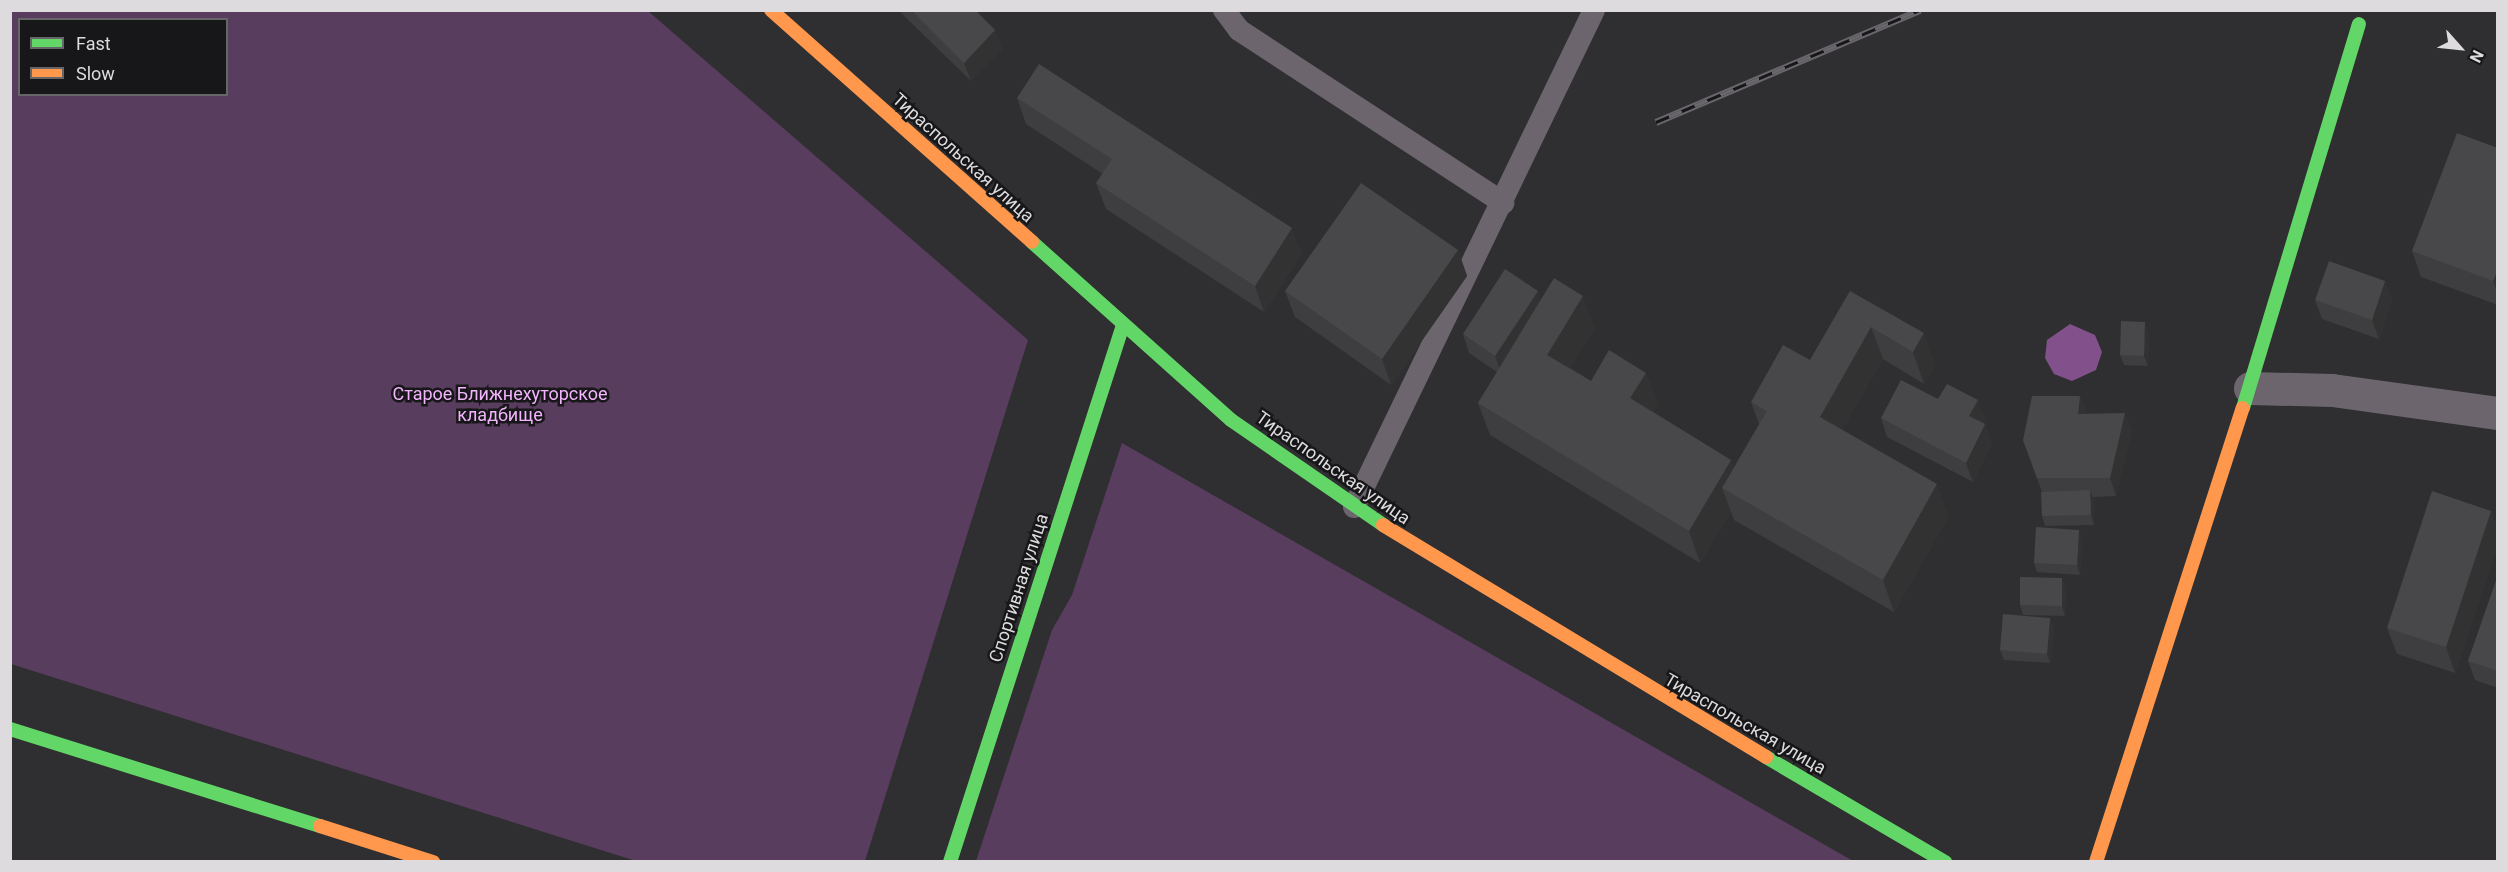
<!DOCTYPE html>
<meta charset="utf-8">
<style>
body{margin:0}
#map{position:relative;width:2508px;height:872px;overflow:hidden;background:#2f2e30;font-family:Roboto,sans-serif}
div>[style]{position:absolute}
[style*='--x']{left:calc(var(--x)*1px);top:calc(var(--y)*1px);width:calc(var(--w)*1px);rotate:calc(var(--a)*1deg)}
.green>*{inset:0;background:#593d5e}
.water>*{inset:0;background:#82508b}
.lane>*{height:22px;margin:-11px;padding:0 11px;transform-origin:11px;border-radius:11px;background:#6d656e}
.street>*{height:33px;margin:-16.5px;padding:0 16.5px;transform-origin:16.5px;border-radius:16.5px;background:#6d656e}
.fast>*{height:14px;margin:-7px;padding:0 7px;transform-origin:7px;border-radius:7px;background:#63d668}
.slow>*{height:14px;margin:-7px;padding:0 7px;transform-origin:7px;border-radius:7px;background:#ff974d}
.rail>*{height:7px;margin-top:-3.5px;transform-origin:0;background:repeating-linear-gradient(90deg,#171618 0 14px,#6a676c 0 28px);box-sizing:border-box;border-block:2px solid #6a676c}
.wall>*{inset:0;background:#3e3d3f}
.shaded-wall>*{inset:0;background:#323233}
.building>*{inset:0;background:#484749}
span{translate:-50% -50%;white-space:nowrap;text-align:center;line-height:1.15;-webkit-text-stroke:5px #171618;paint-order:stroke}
.street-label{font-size:18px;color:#dddbdd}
.park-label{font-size:18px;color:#f2b4fc}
.frame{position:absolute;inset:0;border:12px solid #dddbdd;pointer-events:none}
.legend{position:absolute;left:18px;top:18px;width:210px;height:78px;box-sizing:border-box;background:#171618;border:2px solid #666567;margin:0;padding:8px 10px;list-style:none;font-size:18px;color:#dddbdd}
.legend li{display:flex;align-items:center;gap:12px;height:30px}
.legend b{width:30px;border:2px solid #666567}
.north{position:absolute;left:2430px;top:18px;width:60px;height:60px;-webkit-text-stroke:4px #171618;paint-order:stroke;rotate:117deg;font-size:16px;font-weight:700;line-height:24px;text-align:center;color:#dddbdd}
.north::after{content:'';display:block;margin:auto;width:21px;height:27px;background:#dddbdd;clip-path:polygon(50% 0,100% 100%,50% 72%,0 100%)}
</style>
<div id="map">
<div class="green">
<i style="clip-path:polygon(evenodd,11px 10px,648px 11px,1028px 340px,865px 861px,636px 861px,11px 664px,11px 10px,20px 20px,226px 20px,226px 94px,20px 94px,20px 20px)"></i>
<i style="clip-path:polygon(1122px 443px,1853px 861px,976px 861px,1052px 630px,1072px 595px)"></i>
</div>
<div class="water">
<i style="clip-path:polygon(2070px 324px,2095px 335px,2102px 352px,2096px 370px,2072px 381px,2054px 374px,2045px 358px,2047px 340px)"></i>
</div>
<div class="lane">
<i style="--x:1224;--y:10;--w:25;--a:53"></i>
<i style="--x:1239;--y:30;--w:316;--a:33.2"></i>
<i style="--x:1354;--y:507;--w:552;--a:-64.22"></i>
</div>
<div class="street">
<i style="--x:2250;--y:388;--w:82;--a:1.4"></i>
<i style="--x:2332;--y:390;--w:168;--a:7.9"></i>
</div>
<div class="fast">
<i style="--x:1032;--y:242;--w:267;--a:41.8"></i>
<i style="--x:1231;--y:420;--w:185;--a:34.6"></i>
<i style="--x:2243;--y:408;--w:401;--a:-73.2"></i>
<i style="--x:10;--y:729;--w:325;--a:17.4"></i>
<i style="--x:1766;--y:757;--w:208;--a:30.4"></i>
<i style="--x:950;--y:862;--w:564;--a:-72.14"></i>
</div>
<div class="slow">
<i style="--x:771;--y:10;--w:349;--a:41.6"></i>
<i style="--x:1383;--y:525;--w:448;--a:31.2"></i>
<i style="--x:320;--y:826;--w:119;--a:17.7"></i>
<i style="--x:2096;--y:862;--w:477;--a:-72.1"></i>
</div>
<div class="rail">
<i style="--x:1656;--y:122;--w:287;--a:-23"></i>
</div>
<div class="wall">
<i style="clip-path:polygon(898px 10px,975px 10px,995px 30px,1002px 49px,971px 81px)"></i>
<i style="clip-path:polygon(1017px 98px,1302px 254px,1264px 312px,1106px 209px,1096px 183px,1103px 174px,1026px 124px)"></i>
<i style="clip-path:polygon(2498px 148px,2498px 305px,2421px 277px,2412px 251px)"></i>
<i style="clip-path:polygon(1458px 250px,1467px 276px,1391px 385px,1295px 317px,1285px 291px)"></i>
<i style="clip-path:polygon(2385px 281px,2392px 300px,2379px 339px,2322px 319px,2315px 300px)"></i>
<i style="clip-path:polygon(1538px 291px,1541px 300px,1595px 328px,1570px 368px,1591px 381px,1646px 373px,1658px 404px,1653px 412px,1731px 460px,1734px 468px,1759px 424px,1751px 402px,1810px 360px,1850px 291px,1935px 365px,1924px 384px,1883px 359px,1842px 430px,1949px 516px,1894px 612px,1734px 520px,1731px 512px,1700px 563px,1490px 435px,1478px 403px,1497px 372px,1469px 353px,1463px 334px)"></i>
<i style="clip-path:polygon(2149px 331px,2148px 366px,2124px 365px,2120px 355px)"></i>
<i style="clip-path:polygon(2080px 396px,2087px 414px,2132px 431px,2116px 496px,2093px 497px,2094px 500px,2094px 525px,2045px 526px,2042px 516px,2042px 492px,2023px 440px)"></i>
<i style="clip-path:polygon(1938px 399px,1985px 419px,1983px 423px,1985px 424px,1992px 443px,1973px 482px,1887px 437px,1881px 418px)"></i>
<i style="clip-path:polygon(2491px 511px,2498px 529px,2498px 545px,2455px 673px,2397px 654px,2387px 628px)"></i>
<i style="clip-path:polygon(2079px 530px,2082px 540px,2080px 575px,2037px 572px,2034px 563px)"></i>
<i style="clip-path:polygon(2498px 575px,2498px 688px,2475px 680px,2468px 661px)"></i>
<i style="clip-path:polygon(2066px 588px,2065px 616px,2023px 615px,2020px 605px)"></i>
<i style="clip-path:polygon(2050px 618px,2054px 628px,2050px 663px,2004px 660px,2000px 650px)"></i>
</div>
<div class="shaded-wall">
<i style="clip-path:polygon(995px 30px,1002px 49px,971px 81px,964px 63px)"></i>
<i style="clip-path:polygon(1292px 228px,1302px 254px,1264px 312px,1255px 286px)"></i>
<i style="clip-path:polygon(1458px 250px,1467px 276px,1391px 385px,1382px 359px)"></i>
<i style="clip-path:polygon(2498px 269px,2498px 294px,2493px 281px)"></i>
<i style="clip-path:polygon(2385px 281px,2392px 300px,2379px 339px,2372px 320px)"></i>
<i style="clip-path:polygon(1538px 291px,1545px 309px,1502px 375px,1495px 356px)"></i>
<i style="clip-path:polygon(1583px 296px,1595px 328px,1559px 386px,1547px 355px)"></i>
<i style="clip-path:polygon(2145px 322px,2149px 331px,2148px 366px,2144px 356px)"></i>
<i style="clip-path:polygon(1871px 327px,1883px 359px,1831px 449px,1820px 417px)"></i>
<i style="clip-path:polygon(1924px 333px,1935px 365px,1924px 384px,1913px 352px)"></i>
<i style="clip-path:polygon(1646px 373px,1658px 404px,1641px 430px,1630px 398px)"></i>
<i style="clip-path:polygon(2080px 396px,2087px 415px,2078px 414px)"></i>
<i style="clip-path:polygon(1978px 400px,1985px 419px,1976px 435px,1969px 416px)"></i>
<i style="clip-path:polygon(2125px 413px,2132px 431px,2116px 496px,2110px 478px)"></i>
<i style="clip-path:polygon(1985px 424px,1992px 443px,1973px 482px,1966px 463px)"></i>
<i style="clip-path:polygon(1731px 460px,1743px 492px,1722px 488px,1731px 512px,1700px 563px,1689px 531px)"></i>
<i style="clip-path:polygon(1937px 484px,1949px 516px,1894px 612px,1883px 580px)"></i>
<i style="clip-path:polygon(2090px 490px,2094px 500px,2094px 525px,2091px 515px)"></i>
<i style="clip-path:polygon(2491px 511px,2498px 529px,2498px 545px,2455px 673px,2446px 647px)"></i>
<i style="clip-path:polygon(2079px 530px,2082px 540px,2080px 575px,2077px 565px)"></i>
<i style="clip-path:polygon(2062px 578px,2066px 588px,2065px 616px,2062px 606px)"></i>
<i style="clip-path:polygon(2050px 618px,2054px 628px,2050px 663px,2047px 654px)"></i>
</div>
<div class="building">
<i style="clip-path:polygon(911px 10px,975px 10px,995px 30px,964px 63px)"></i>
<i style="clip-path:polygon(1039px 64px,1292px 228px,1255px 286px,1096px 183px,1112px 159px,1017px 98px)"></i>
<i style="clip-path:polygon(2457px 133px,2498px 148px,2498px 269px,2493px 281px,2412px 251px)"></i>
<i style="clip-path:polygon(1361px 183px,1458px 250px,1382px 359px,1285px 291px)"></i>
<i style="clip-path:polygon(2329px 261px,2385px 281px,2372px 320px,2315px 300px)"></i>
<i style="clip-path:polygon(1505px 269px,1538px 291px,1495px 356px,1463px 334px)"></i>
<i style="clip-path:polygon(1554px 278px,1583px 296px,1547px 355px,1591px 381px,1609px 350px,1646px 373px,1630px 398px,1731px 460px,1689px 531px,1478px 403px)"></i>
<i style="clip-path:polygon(1850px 291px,1924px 333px,1913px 352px,1871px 327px,1820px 417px,1937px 484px,1883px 580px,1722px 488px,1767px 411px,1751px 402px,1783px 345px,1810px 360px)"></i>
<i style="clip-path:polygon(2121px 321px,2145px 322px,2144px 356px,2120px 355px)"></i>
<i style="clip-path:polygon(1901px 380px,1938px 399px,1947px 384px,1978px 400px,1969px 416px,1985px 424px,1966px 463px,1881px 418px)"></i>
<i style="clip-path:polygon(2032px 396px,2080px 396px,2078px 414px,2125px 413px,2110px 478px,2037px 478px,2023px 440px)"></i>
<i style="clip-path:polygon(2090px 490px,2091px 515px,2042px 516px,2041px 492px)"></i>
<i style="clip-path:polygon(2432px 491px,2491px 511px,2446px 647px,2387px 628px)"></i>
<i style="clip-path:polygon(2036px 527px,2079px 530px,2077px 565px,2034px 563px)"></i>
<i style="clip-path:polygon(2498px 575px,2498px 671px,2468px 661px)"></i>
<i style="clip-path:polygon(2020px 577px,2062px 578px,2062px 606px,2020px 605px)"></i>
<i style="clip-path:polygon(2003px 614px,2050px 618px,2047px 654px,2000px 650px)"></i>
</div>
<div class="street-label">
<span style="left:963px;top:158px;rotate:42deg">Тираспольская улица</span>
<span style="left:1333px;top:468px;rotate:35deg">Тираспольская улица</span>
<span style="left:1019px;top:588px;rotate:-72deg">Спортивная улица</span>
<span style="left:1745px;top:724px;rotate:30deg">Тираспольская улица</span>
</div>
<div class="park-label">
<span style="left:500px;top:405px">Старое Ближнехуторское<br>кладбище</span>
</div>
<div class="frame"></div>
<ul class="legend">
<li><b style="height:8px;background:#63d668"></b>Fast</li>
<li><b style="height:8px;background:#ff974d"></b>Slow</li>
</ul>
<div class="north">N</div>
</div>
